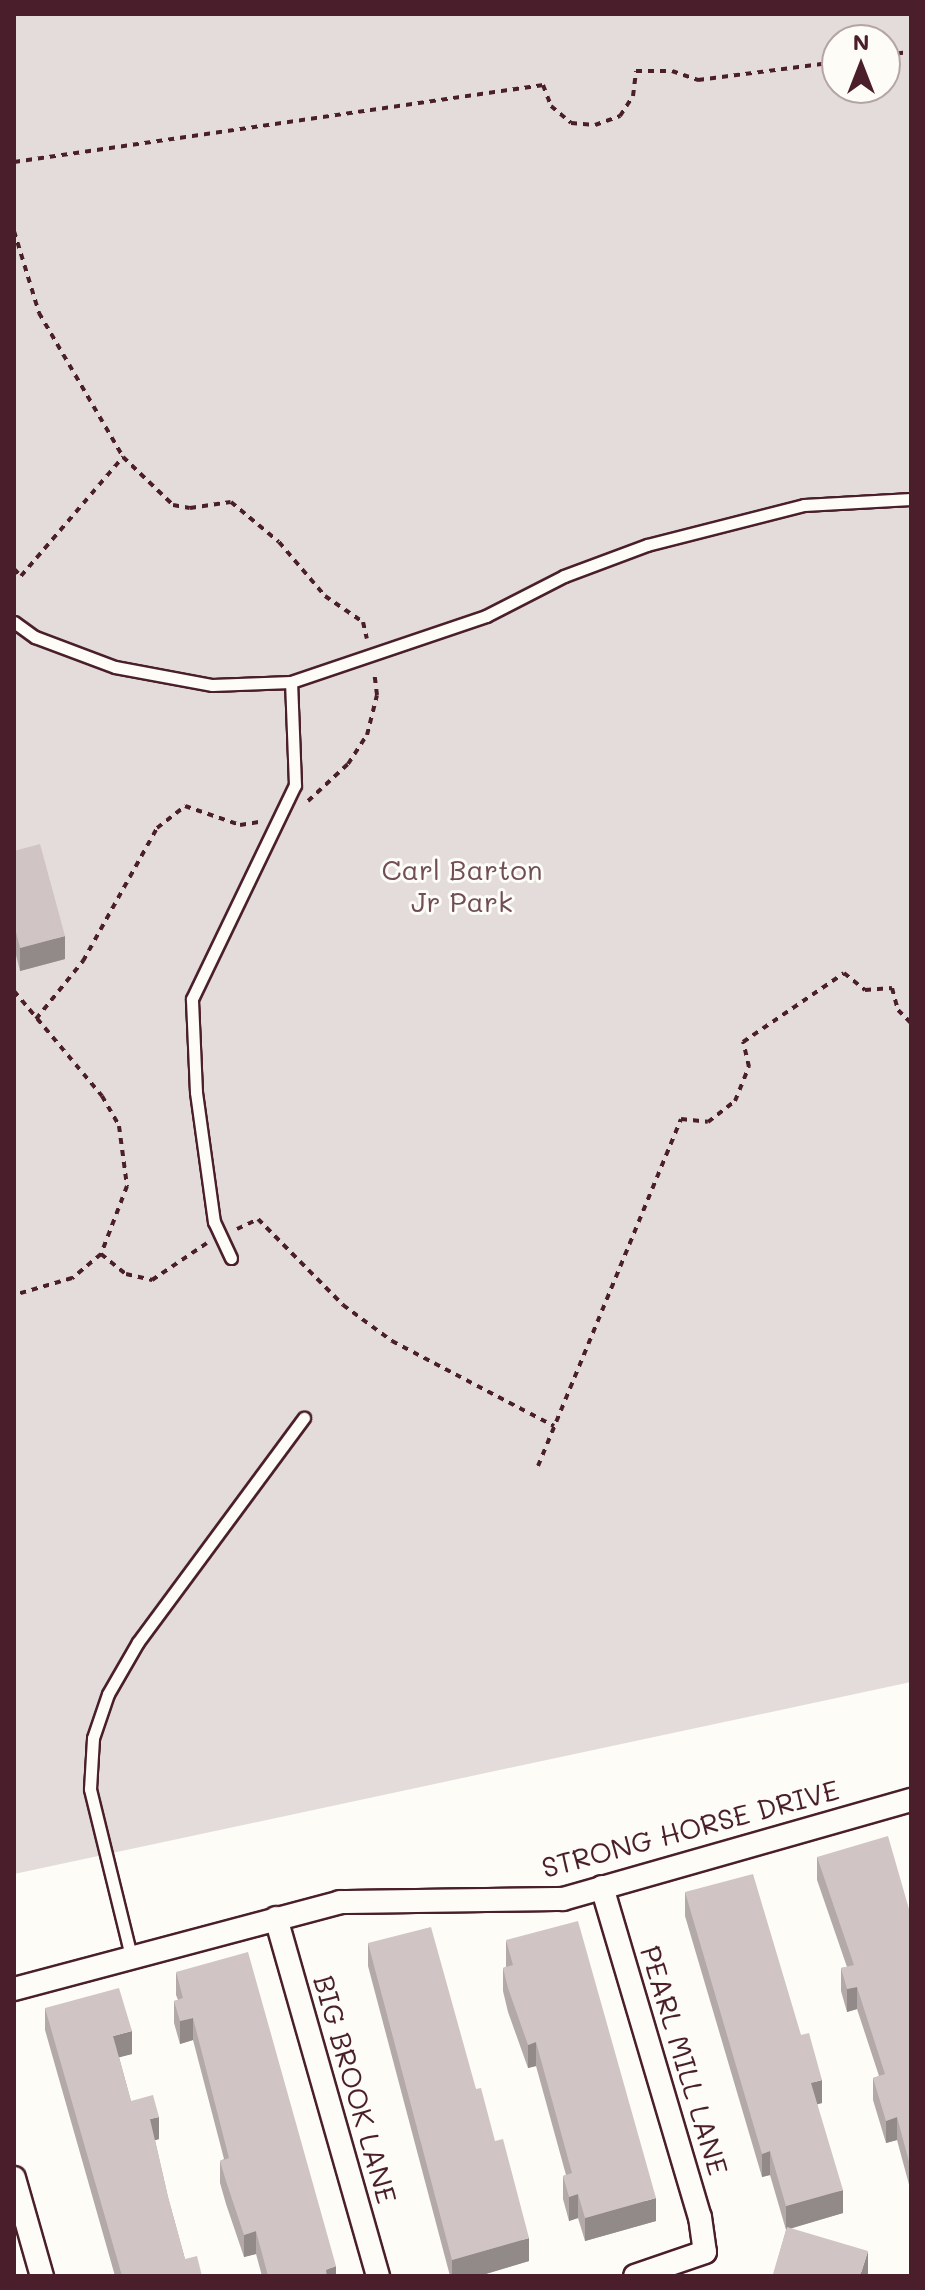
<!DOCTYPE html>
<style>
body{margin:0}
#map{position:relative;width:925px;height:2290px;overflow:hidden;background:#fdfcf7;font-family:Mali,sans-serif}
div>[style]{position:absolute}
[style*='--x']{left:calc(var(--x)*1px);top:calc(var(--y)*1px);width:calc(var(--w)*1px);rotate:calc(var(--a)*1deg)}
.green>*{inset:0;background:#e3dcda}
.path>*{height:4px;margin-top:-2px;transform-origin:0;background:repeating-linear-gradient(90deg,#4a1f2b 0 6px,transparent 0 12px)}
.roads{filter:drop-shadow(2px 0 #4a1f2b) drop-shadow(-2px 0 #4a1f2b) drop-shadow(0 2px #4a1f2b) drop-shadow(0 -2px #4a1f2b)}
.lane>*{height:11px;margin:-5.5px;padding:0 5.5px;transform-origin:5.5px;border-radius:5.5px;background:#fdfcf7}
.street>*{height:22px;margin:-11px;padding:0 11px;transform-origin:11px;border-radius:11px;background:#fdfcf7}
.wall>*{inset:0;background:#b3a9a9}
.shaded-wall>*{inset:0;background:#928a89}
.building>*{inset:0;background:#d0c5c4}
span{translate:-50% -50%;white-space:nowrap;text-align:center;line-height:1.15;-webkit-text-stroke:6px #fdfcf7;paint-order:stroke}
.park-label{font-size:28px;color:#704e57}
.street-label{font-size:28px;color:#4a1f2b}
.frame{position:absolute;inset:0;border:16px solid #4a1f2b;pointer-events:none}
.north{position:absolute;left:821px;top:24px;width:80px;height:80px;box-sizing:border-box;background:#fdfcf7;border:2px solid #b5a4a5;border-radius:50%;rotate:0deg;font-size:22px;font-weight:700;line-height:32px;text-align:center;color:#4a1f2b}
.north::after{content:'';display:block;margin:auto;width:28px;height:36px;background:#4a1f2b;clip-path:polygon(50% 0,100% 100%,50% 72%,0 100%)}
</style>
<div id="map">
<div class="green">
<i style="clip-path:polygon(evenodd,14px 14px,911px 14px,911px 1682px,14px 1874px,14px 14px,837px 40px,885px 40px,885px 88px,837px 88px,837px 40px)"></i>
</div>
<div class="path">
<i style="--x:885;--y:55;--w:26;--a:-7"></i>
<i style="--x:14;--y:162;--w:535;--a:-8.28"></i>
<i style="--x:543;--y:85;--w:22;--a:69"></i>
<i style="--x:551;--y:106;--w:26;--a:40"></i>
<i style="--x:571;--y:123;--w:24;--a:5"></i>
<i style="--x:595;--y:125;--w:27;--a:-20"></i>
<i style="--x:620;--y:116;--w:24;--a:-57"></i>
<i style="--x:633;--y:96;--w:25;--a:-83"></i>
<i style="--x:636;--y:71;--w:36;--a:0"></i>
<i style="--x:672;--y:71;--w:28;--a:19"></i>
<i style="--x:698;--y:80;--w:140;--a:-7.4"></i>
<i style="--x:14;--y:231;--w:86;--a:73"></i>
<i style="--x:39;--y:313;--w:167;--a:59.7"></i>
<i style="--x:123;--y:457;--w:69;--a:43.8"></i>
<i style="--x:173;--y:505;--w:17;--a:10"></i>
<i style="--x:190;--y:508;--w:41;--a:-8.3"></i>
<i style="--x:231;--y:502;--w:62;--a:39.8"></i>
<i style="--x:279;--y:542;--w:71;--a:49.6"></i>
<i style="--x:325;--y:596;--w:46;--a:34.4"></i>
<i style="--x:363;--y:622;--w:17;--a:77"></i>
<i style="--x:14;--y:569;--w:10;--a:45"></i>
<i style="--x:21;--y:576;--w:157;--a:-49.4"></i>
<i style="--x:308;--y:801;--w:54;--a:-42.8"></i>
<i style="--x:348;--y:764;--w:35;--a:-57"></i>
<i style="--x:367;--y:735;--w:41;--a:-76"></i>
<i style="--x:377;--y:695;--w:24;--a:-97"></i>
<i style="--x:14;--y:991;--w:137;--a:50"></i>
<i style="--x:102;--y:1096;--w:34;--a:60"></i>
<i style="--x:119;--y:1126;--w:61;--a:82.4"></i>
<i style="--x:127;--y:1186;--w:73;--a:110.9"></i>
<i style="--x:101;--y:1254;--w:38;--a:140"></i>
<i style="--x:72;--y:1278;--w:60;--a:163.7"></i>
<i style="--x:36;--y:1019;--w:75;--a:-51"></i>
<i style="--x:83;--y:961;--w:152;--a:-60.9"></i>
<i style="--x:157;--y:828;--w:36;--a:-38"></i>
<i style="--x:185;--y:806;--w:58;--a:19.1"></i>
<i style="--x:240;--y:825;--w:19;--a:-9"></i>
<i style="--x:237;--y:1229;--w:23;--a:-25"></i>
<i style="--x:258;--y:1219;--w:121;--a:45.3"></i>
<i style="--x:343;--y:1305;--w:61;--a:36.3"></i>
<i style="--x:392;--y:1341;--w:183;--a:27.7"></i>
<i style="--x:101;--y:1254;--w:32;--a:39"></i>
<i style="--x:126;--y:1274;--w:27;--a:13"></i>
<i style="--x:152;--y:1280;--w:66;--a:-33.9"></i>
<i style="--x:538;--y:1466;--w:375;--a:-67.6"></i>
<i style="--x:681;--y:1119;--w:27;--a:6"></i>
<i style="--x:708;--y:1122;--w:34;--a:-38"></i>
<i style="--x:735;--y:1101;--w:37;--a:-68"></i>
<i style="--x:749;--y:1067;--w:26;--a:-103"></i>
<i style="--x:743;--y:1042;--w:122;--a:-34.3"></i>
<i style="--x:844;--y:973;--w:27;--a:39"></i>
<i style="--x:865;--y:990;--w:27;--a:-4"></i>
<i style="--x:892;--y:988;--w:23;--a:75"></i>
<i style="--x:898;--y:1010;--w:18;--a:45"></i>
</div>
<div class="roads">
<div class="lane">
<i style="--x:14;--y:622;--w:26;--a:36"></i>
<i style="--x:35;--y:637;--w:85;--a:20.6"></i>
<i style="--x:115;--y:667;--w:99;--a:10.5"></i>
<i style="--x:212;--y:685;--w:79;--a:-2.2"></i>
<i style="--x:291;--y:682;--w:206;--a:-18.7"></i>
<i style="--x:486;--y:616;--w:88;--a:-27.1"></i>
<i style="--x:564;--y:576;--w:89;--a:-20.5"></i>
<i style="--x:647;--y:545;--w:162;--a:-14.3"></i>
<i style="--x:804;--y:505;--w:107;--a:-3.2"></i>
<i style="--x:231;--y:1258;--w:40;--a:-115"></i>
<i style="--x:214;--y:1222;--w:131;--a:-97.9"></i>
<i style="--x:196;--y:1092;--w:93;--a:-92.5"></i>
<i style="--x:192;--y:999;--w:237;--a:-64.3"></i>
<i style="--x:295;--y:785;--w:103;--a:-92.2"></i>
<i style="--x:131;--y:1956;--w:172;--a:-103.8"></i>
<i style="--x:90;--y:1789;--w:51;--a:-86.6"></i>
<i style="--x:93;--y:1738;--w:46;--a:-71.2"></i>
<i style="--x:108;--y:1694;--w:60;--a:-60"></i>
<i style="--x:138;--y:1642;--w:279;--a:-53.5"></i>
</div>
<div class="street">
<i style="--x:602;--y:1887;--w:344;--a:73.5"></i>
<i style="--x:700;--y:2217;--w:35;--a:82"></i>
<i style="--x:705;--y:2252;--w:74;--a:161.1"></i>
<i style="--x:276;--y:1918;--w:372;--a:74.1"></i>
<i style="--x:14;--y:1989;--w:337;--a:-14.9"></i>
<i style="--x:340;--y:1902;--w:223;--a:-0.8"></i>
<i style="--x:563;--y:1899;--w:362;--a:-15.9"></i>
<i style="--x:14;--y:2178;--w:102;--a:74.1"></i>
</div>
</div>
<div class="wall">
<i style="clip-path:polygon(14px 851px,65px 959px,20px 971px,14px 947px)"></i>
<i style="clip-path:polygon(817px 1857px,911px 1916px,911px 2192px,897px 2140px,886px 2143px,873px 2100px,873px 2078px,879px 2076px,857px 2009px,847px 2012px,841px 1991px,841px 1968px,847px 1967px,817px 1880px)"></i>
<i style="clip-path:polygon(685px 1892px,801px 2035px,822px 2103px,817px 2104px,843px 2213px,791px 2228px,868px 2276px,773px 2276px,786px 2230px,770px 2175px,762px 2177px,685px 1916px)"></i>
<i style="clip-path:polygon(506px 1940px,656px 2221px,585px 2241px,578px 2218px,569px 2221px,563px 2199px,563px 2176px,566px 2175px,536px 2066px,528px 2068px,508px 2012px,503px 1991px,503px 1968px,506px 1967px)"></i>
<i style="clip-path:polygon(368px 1943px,476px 2089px,529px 2261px,479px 2276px,450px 2276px,368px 1966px)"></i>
<i style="clip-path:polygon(176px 1972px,336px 2276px,262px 2276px,256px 2254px,244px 2257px,226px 2204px,220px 2183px,220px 2161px,224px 2159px,193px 2040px,180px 2044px,174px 2023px,174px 2001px,178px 2000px,176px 1995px)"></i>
<i style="clip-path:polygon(45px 2008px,132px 2054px,119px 2057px,131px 2101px,159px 2139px,155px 2140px,168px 2197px,185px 2259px,202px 2276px,115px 2276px,45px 2030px)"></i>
</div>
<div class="shaded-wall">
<i style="clip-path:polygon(65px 936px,65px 959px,20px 971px,20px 948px)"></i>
<i style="clip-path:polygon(857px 1987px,857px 2009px,847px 2012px,847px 1989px)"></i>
<i style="clip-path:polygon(193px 2018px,193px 2040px,180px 2044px,180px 2021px)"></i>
<i style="clip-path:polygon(132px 2031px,132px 2054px,113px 2059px,113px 2036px)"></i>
<i style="clip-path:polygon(536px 2042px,536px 2066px,528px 2068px,528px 2045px)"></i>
<i style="clip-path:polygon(822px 2080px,822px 2103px,811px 2106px,811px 2083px)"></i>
<i style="clip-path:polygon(159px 2117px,159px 2139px,150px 2142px,150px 2119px)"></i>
<i style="clip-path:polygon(897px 2117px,897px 2140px,886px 2143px,886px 2121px)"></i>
<i style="clip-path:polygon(770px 2151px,770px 2175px,762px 2177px,762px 2154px)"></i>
<i style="clip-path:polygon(843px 2190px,843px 2213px,786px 2230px,786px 2206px)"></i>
<i style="clip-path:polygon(578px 2194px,578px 2218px,569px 2221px,569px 2197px)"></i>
<i style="clip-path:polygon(656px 2198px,656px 2221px,585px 2241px,585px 2218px)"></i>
<i style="clip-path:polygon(256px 2231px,256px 2254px,244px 2257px,244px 2235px)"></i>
<i style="clip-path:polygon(529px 2238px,529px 2261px,479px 2276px,452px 2276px,452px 2260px)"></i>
<i style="clip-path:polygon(868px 2251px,868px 2276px,860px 2276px)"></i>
<i style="clip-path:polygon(336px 2266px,336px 2276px,326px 2276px,326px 2270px)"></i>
</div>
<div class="building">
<i style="clip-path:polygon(40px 844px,65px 936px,20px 948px,14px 924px,14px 851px)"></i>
<i style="clip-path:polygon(888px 1836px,911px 1916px,911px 2169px,897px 2117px,886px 2121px,873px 2078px,885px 2074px,857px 1987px,847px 1989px,841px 1968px,854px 1965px,817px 1857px)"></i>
<i style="clip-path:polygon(753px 1874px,801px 2035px,809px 2033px,822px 2080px,811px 2083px,843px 2190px,786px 2206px,770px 2151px,762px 2154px,685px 1892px)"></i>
<i style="clip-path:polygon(578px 1921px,656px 2198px,585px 2218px,578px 2194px,569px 2197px,563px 2176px,572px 2173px,536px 2042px,528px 2045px,508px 1988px,503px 1968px,513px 1965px,506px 1940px)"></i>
<i style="clip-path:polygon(431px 1927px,476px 2089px,481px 2088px,495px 2141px,503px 2139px,529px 2238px,452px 2260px,368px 1943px)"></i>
<i style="clip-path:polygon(248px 1952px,336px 2266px,326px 2270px,327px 2276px,268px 2276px,256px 2231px,244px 2235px,226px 2181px,220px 2161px,229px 2158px,193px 2018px,180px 2021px,174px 2001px,183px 1998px,176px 1972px)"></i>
<i style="clip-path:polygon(119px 1988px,132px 2031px,113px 2036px,131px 2101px,153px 2095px,159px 2117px,150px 2119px,168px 2197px,185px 2259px,197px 2256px,202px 2276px,122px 2276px,45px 2008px)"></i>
<i style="clip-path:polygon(787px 2227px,868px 2251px,860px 2276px,852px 2275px,851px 2276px,781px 2276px,773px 2274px)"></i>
</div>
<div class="park-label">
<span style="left:462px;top:885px">Carl Barton<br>Jr Park</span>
</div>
<div class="street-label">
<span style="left:690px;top:1828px;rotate:-15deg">STRONG HORSE DRIVE</span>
<span style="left:685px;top:2060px;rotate:73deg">PEARL MILL LANE</span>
<span style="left:356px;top:2089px;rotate:74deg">BIG BROOK LANE</span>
</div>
<div class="frame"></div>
<div class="north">N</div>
</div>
